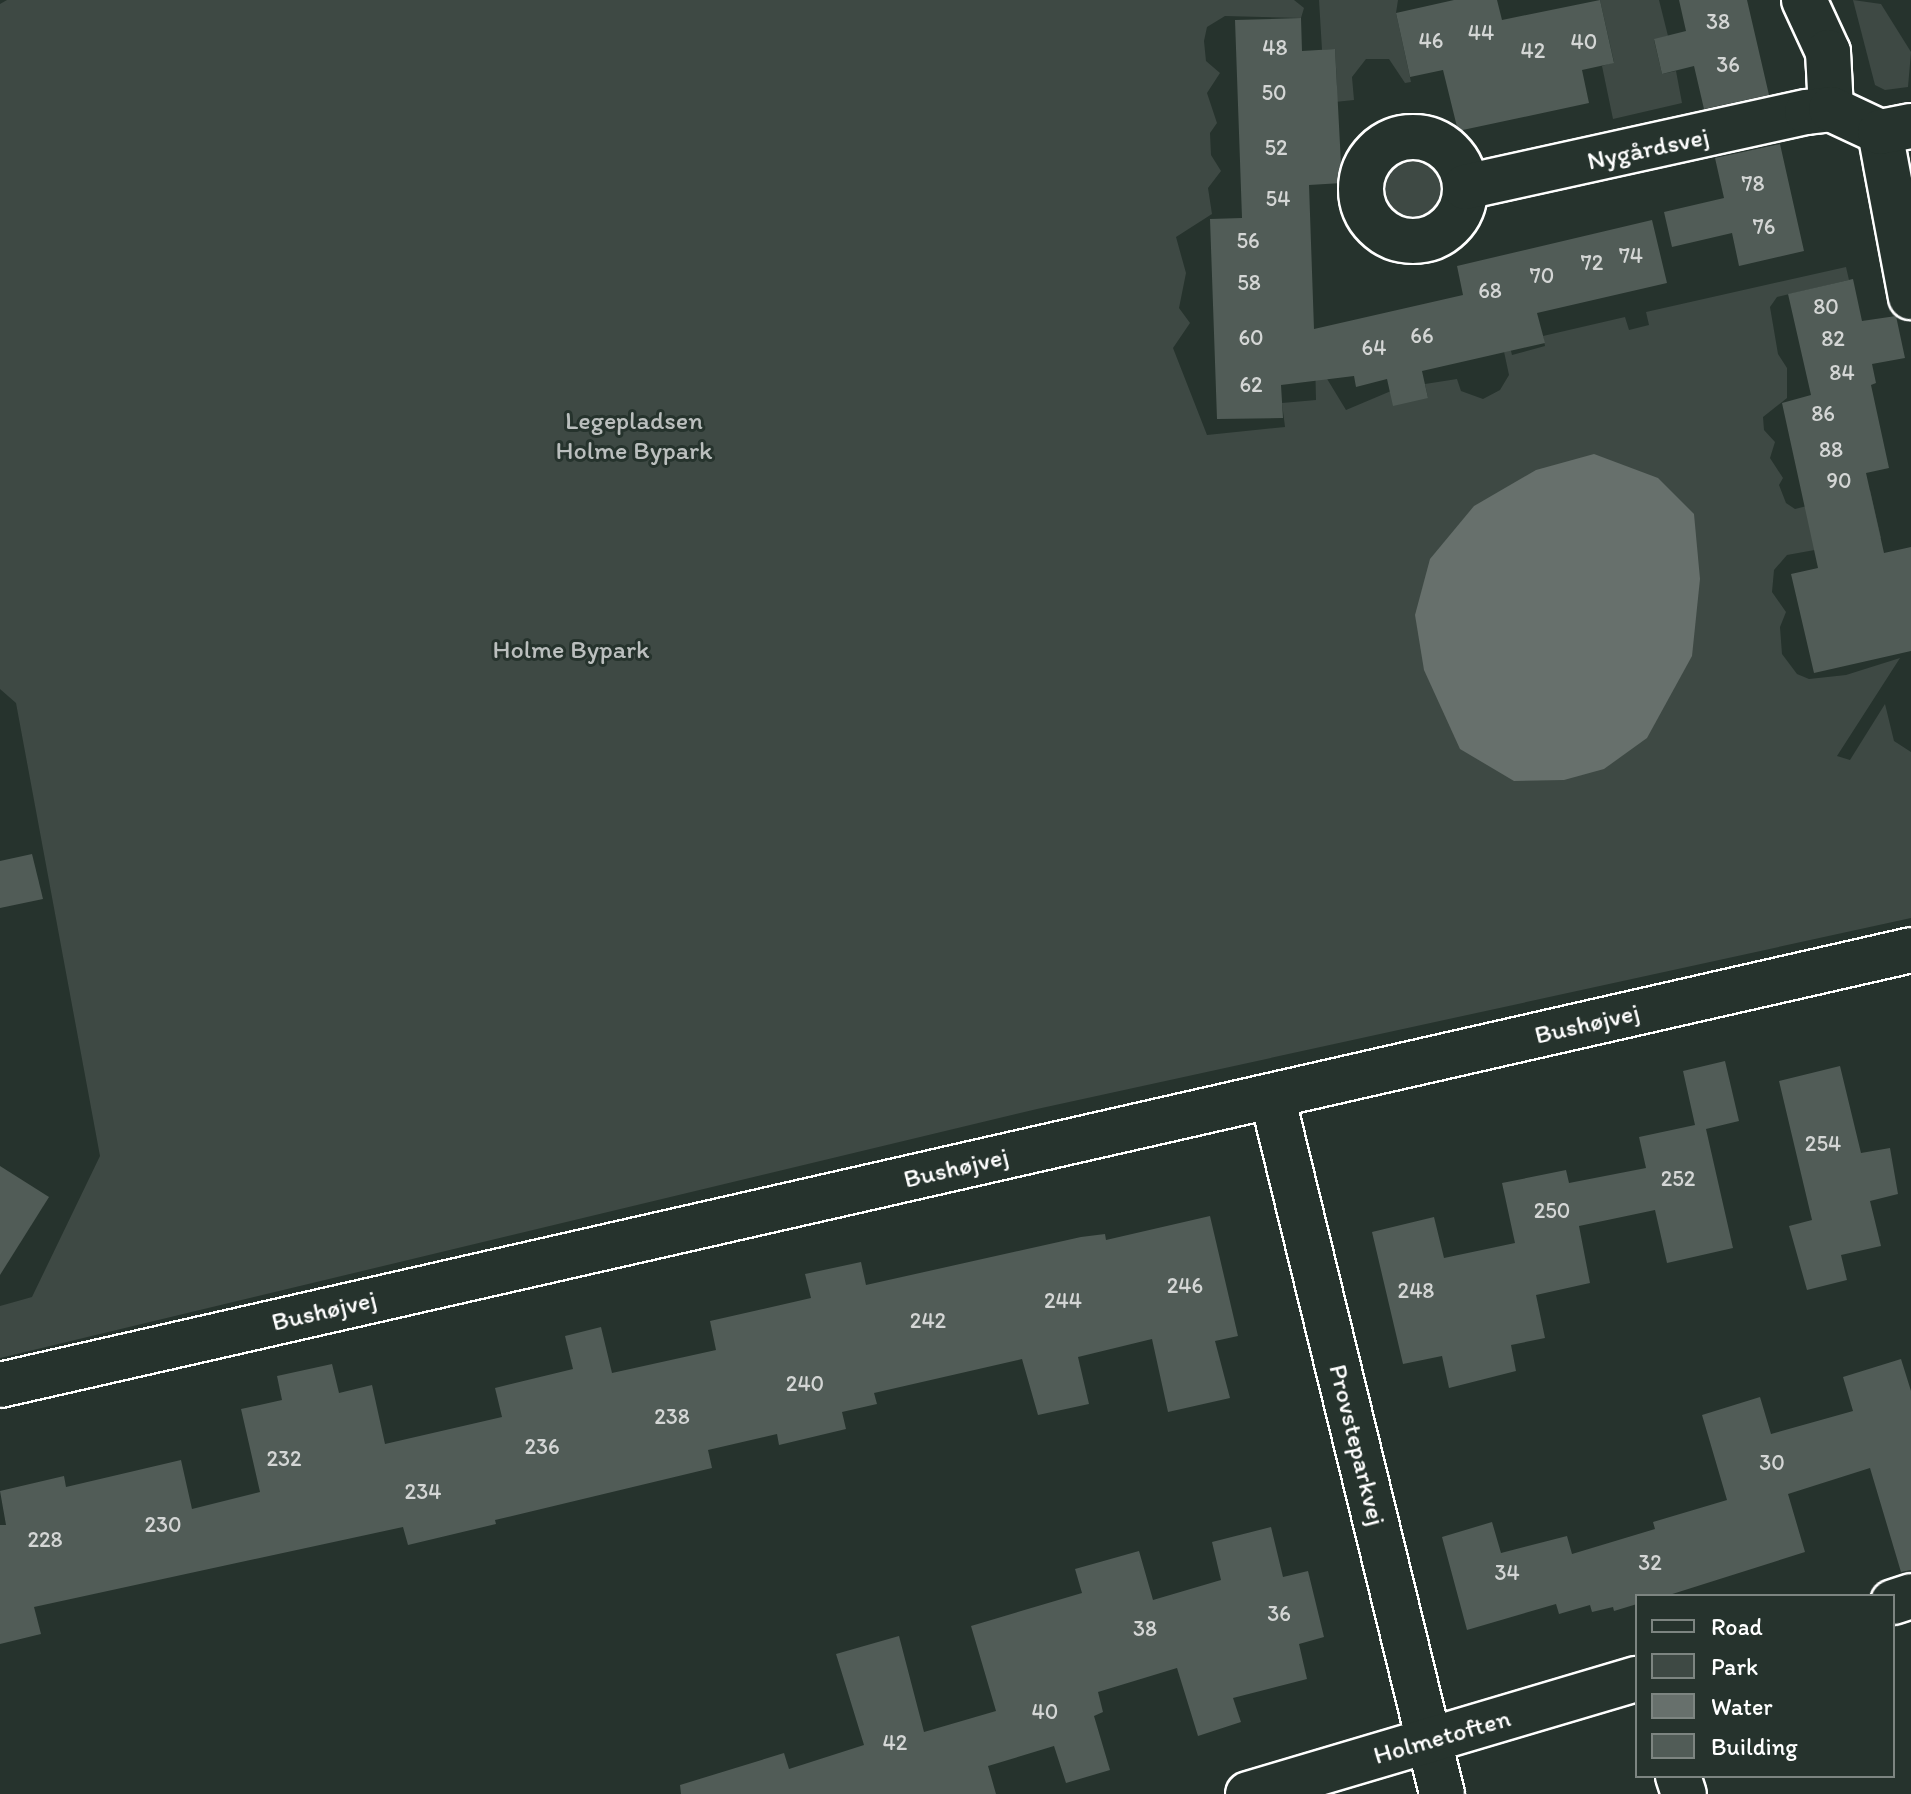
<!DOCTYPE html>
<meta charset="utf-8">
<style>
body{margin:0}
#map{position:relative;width:1911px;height:1794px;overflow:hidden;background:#26332d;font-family:Itim,sans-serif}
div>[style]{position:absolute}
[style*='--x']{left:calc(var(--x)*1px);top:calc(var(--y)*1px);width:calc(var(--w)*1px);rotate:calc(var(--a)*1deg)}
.green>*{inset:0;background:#3e4944}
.round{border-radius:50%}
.water>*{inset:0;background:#67706c}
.building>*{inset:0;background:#515c57}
.roads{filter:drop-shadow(2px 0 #fff) drop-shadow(-2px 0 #fff) drop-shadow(0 2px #fff) drop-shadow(0 -2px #fff)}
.minor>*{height:44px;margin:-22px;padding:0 22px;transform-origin:22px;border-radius:22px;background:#26332d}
.minor>.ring{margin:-22px;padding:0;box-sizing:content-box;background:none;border:44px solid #26332d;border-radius:50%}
span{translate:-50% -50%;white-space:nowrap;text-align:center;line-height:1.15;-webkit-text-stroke:6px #26332d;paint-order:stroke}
.number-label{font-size:22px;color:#d4d6d5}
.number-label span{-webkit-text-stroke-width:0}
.street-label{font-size:26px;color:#fff}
.park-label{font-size:26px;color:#bbbfbe}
.legend{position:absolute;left:1635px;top:1594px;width:260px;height:184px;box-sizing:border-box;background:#26332d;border:2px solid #7d8581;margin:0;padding:10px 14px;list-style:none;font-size:24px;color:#fff}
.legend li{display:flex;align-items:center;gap:16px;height:40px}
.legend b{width:40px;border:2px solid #7d8581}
</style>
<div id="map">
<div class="green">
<i style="clip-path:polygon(7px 0,1294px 0,1304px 8px,1301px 18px,1225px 16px,1207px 27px,1204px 41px,1206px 61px,1220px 73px,1207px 93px,1217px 123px,1210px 133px,1211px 155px,1221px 171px,1208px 188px,1212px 214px,1176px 237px,1186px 273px,1179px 308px,1190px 323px,1173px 348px,1207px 435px,1285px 427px,1282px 403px,1316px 400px,1315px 359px,1346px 410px,1391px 391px,1428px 398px,1425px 384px,1457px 379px,1461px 391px,1483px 399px,1500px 390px,1509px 375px,1503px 347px,1510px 347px,1512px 355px,1545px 346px,1543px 336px,1625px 317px,1629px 330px,1649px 325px,1646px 312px,1846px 267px,1849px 280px,1777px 297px,1770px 307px,1778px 354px,1787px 368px,1787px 398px,1763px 417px,1764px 430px,1775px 442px,1770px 458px,1783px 478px,1779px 485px,1786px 503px,1795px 509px,1870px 490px,1881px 538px,1787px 555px,1774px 570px,1772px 592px,1786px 612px,1780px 627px,1782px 654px,1797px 674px,1809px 679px,1846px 675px,1900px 658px,1837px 756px,1850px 760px,1885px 704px,1894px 741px,1911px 752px,1911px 918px,1037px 1109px,0 1358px,0 1306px,32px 1297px,100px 1156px,16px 703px,0 689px,0 4px)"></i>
<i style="clip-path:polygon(1319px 0,1398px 0,1396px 13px,1411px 82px,1405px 83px,1389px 59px,1366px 59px,1352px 77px,1354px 100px,1325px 103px,1337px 85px,1335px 49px,1322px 50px)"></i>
<i style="clip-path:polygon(1600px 0,1659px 0,1668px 36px,1654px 40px,1662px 74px,1676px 71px,1682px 103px,1613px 119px,1602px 66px,1614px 62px)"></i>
<i style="clip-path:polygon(1853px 0,1881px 4px,1911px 52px,1908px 87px,1885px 90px,1875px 85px)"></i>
<i class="round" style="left:1380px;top:152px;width:66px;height:66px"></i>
</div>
<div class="water">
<i style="clip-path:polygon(1594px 454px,1658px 478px,1694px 514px,1700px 579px,1692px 656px,1647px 738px,1604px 769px,1564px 780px,1514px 781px,1460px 749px,1424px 670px,1415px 615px,1430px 559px,1474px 506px,1536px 470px)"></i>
</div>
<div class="building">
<i style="clip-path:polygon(1454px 0,1497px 0,1502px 20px,1600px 0,1614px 63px,1582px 70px,1589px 103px,1458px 131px,1443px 70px,1410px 77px,1396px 13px)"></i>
<i style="clip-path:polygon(1679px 0,1747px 0,1769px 95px,1704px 109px,1694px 66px,1662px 74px,1654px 39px,1686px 31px)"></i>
<i style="clip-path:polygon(1301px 18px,1302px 51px,1335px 49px,1342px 183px,1309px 185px,1314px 329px,1463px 295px,1457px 266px,1652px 220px,1667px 283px,1537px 313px,1545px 343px,1422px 371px,1428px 398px,1393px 406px,1387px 379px,1356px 387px,1354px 376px,1281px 385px,1283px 418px,1217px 419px,1210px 219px,1242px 218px,1235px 20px)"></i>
<i style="clip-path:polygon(1780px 144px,1804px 251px,1739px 266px,1732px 233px,1672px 247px,1664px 212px,1724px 198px,1715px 158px)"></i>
<i style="clip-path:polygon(1853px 279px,1862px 321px,1896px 316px,1905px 358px,1872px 364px,1876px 383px,1871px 385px,1889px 468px,1866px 473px,1884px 553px,1911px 547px,1911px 651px,1814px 673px,1791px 574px,1818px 568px,1782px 403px,1811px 395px,1788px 294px)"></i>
<i style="clip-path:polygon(32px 854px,43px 899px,0 908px,0 861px)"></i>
<i style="clip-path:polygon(1725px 1061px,1739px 1121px,1706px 1129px,1733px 1248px,1667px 1263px,1655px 1210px,1579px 1226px,1590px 1283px,1536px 1295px,1545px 1338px,1511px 1345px,1516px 1371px,1449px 1388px,1442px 1356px,1403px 1364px,1372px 1232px,1434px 1217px,1444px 1258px,1515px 1243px,1502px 1183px,1566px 1170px,1569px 1183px,1646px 1168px,1639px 1137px,1695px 1125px,1683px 1071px)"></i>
<i style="clip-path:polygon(1840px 1066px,1861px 1153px,1890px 1148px,1898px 1194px,1870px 1201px,1881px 1246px,1841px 1255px,1847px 1280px,1807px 1290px,1789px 1226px,1812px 1220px,1779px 1081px)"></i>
<i style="clip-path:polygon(0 1166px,49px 1197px,0 1275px)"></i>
<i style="clip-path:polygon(1210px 1216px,1238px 1336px,1215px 1341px,1230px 1398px,1168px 1412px,1152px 1339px,1078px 1357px,1089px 1404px,1038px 1415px,1022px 1359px,874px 1393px,877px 1404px,842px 1412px,846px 1429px,779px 1445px,777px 1434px,708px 1450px,712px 1468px,495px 1520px,496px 1524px,408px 1545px,403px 1527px,34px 1607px,41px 1634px,0 1644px,0 1525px,6px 1525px,0 1491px,64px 1476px,66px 1487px,181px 1460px,192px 1509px,260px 1492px,241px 1409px,282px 1400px,277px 1376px,332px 1364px,339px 1393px,372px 1385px,385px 1444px,502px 1417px,495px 1388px,573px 1369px,565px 1336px,601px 1327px,612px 1373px,716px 1350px,710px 1321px,811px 1298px,805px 1274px,861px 1262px,866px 1285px,1081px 1237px,1105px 1234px,1106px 1240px)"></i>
<i style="clip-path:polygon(1901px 1359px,1911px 1391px,1911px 1570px,1901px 1572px,1870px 1468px,1788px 1494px,1805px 1552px,1666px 1596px,1637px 1596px,1637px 1604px,1614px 1611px,1613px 1607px,1592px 1612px,1590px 1605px,1559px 1614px,1556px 1604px,1467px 1630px,1442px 1537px,1492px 1522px,1501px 1553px,1567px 1536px,1572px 1554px,1655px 1529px,1653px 1522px,1727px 1500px,1702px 1415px,1760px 1397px,1771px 1434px,1853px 1411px,1843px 1377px)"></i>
<i style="clip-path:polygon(1271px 1527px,1283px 1577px,1308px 1571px,1324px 1637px,1299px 1644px,1307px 1679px,1233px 1698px,1241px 1722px,1198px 1736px,1177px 1668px,1098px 1692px,1103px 1712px,1094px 1716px,1110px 1770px,1066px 1783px,1054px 1746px,988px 1766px,996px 1794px,681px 1794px,680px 1785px,784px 1753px,789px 1769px,864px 1745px,836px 1654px,899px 1636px,924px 1732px,996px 1711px,971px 1626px,1082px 1593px,1075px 1569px,1139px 1551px,1153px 1600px,1221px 1580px,1212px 1542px)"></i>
</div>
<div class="roads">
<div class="minor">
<i style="--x:1804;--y:0;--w:57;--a:65.2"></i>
<i style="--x:1828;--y:52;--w:57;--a:87"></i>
<i style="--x:1880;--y:132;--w:168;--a:79.4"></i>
<i class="ring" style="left:1361px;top:137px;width:60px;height:60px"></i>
<i style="--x:1465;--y:187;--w:350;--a:-12.4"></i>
<i style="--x:1807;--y:112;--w:24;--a:-7"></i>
<i style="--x:1831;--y:109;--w:54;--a:25.1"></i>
<i style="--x:1880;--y:132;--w:32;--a:-11"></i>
<i style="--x:1272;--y:1096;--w:718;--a:76.31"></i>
<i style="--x:0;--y:1385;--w:1960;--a:-12.82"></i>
<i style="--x:1893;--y:1602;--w:19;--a:-18"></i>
<i style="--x:1678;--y:1776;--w:19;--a:72"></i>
<i style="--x:1248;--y:1794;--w:406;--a:-16.5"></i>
</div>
</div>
<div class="number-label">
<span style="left:1718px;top:22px">38</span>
<span style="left:1481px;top:33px">44</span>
<span style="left:1431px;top:41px">46</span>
<span style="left:1584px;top:42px">40</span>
<span style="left:1275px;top:48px">48</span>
<span style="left:1533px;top:51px">42</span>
<span style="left:1728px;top:65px">36</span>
<span style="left:1274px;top:93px">50</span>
<span style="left:1276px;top:148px">52</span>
<span style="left:1753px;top:184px">78</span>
<span style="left:1278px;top:199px">54</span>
<span style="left:1764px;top:227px">76</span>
<span style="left:1248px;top:241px">56</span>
<span style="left:1631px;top:256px">74</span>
<span style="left:1592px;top:263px">72</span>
<span style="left:1542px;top:276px">70</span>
<span style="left:1249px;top:283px">58</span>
<span style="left:1490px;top:291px">68</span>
<span style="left:1826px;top:307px">80</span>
<span style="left:1422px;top:336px">66</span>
<span style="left:1251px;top:338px">60</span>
<span style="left:1833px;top:339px">82</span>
<span style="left:1374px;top:348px">64</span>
<span style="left:1842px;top:373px">84</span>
<span style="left:1251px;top:385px">62</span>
<span style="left:1823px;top:414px">86</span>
<span style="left:1831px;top:450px">88</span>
<span style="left:1839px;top:481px">90</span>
<span style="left:1823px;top:1144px">254</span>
<span style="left:1678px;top:1179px">252</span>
<span style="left:1552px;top:1211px">250</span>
<span style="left:1185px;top:1286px">246</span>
<span style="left:1416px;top:1291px">248</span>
<span style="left:1063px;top:1301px">244</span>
<span style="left:928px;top:1321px">242</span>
<span style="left:805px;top:1384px">240</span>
<span style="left:672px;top:1417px">238</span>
<span style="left:542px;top:1447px">236</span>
<span style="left:284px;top:1459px">232</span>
<span style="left:1772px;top:1463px">30</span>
<span style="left:423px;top:1492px">234</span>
<span style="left:163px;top:1525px">230</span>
<span style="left:45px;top:1540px">228</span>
<span style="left:1650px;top:1563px">32</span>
<span style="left:1507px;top:1573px">34</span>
<span style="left:1279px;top:1614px">36</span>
<span style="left:1145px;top:1629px">38</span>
<span style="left:1045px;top:1712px">40</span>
<span style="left:895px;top:1743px">42</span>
</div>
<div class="street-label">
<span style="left:1648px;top:149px;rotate:-12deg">Nygårdsvej</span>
<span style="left:1587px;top:1024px;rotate:-13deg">Bushøjvej</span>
<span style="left:956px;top:1168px;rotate:-13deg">Bushøjvej</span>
<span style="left:324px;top:1311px;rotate:-13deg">Bushøjvej</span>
<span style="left:1357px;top:1445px;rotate:76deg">Provsteparkvej</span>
<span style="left:1442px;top:1737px;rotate:-16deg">Holmetoften</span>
</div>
<div class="park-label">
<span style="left:634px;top:436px">Legepladsen<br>Holme Bypark</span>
<span style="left:571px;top:650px">Holme Bypark</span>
</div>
<ul class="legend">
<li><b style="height:10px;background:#26332d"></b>Road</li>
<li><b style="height:22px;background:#3e4944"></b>Park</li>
<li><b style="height:22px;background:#67706c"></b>Water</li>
<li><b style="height:22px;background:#515c57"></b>Building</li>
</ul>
</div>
